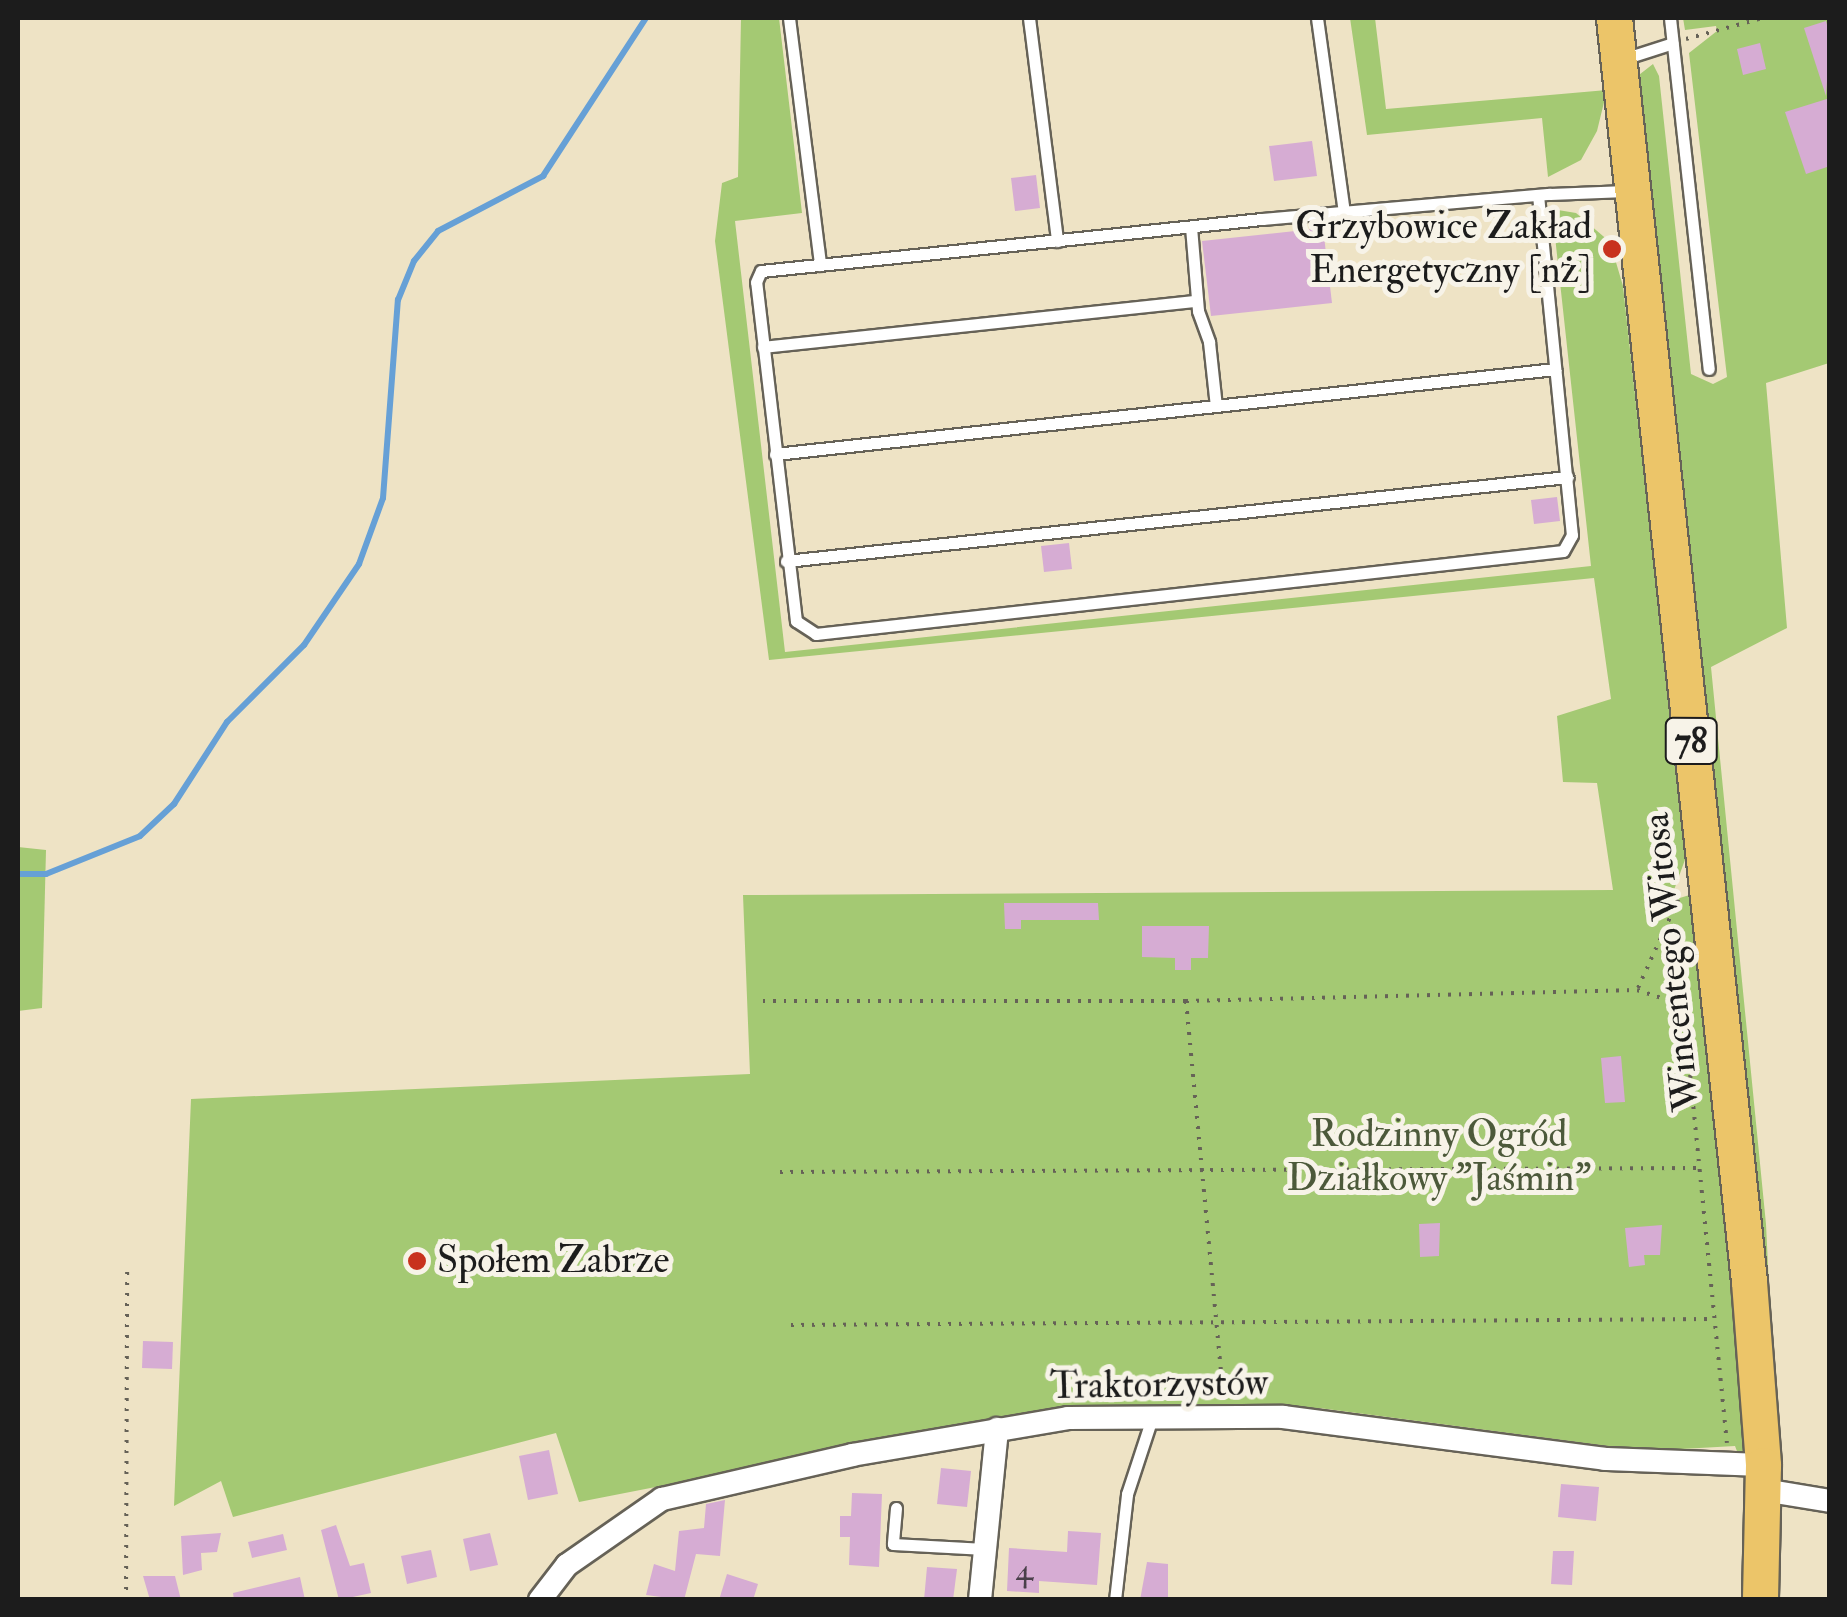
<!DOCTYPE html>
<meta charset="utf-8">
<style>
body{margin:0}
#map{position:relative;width:1847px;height:1617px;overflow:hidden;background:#eee3c5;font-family:"IM FELL Double Pica",serif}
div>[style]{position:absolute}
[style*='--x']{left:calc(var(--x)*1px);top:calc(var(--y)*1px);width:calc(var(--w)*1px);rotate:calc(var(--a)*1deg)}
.green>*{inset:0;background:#a4c973}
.stream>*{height:6px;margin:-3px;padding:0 3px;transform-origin:3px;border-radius:3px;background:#66a0d6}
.building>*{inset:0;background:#d6acd3}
.path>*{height:4px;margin-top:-2px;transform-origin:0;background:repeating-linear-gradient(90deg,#666257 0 2.5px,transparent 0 10.5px)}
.roads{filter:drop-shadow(2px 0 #666257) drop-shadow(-2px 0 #666257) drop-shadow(0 2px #666257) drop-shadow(0 -2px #666257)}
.lane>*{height:11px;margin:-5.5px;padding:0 5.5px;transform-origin:5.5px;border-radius:5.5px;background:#fff}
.street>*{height:22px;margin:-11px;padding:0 11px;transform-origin:11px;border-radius:11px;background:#fff}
.primary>*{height:35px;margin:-17.5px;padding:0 17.5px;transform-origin:17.5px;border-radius:17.5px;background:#ecc569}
.dots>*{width:28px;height:28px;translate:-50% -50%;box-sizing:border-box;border:5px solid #f7f3e8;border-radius:50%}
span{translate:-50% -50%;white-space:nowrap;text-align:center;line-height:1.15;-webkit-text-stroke:10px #f7f3e8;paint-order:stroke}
.number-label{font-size:32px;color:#4a404a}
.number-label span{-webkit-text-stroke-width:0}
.shield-label span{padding:2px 8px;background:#f7f3e8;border:2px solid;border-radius:8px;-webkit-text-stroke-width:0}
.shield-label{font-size:35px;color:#1c1c1c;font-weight:700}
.poi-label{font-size:38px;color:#1c1c1c}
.right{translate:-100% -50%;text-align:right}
.left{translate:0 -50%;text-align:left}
.street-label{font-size:38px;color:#1c1c1c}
.park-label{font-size:38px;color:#4c593a}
.frame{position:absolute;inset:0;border:20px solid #1c1c1c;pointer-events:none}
</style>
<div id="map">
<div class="green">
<i style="clip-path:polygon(741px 18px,779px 18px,802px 213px,735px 221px,785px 652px,1591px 566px,1552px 209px,1576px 213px,1610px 242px,1623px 286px,1686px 857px,1670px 901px,1696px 893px,1749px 1454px,1740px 1459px,1735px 1446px,1646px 1451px,1319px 1408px,1075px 1405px,579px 1502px,556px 1433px,233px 1517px,221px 1481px,174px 1506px,191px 1099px,750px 1074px,743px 895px,1613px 890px,1597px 783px,1563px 782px,1557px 716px,1611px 699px,1594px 578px,769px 660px,715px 241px,722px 183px,738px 177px)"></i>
<i style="clip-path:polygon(1350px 18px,1375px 18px,1386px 109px,1607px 90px,1597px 131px,1581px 160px,1548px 177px,1542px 118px,1367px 135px)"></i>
<i style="clip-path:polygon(1683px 18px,1829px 18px,1829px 363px,1766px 383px,1787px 628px,1711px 667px,1766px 1224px,1778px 1474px,1635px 78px,1653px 64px,1659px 76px,1691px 374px,1713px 384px,1727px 377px,1689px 53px,1717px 31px,1716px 26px,1685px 30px)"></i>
<i style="clip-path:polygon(18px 847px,46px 850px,42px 1008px,18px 1011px)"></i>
</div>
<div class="stream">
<i style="--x:18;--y:874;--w:28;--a:0"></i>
<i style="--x:46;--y:874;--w:101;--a:-22"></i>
<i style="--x:140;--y:836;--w:47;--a:-43.3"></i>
<i style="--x:174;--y:804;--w:98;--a:-57.1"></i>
<i style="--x:227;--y:722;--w:109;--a:-45"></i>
<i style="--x:304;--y:645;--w:98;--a:-55.8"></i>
<i style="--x:359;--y:564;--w:70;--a:-70"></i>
<i style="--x:383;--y:498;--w:199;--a:-85.7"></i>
<i style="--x:398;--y:300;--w:42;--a:-67.7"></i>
<i style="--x:414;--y:261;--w:38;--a:-51"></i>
<i style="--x:438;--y:231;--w:119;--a:-27.6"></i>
<i style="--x:543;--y:176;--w:189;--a:-56.9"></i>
</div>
<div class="building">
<i style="clip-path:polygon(1826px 21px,1830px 36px,1826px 96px,1804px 28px)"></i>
<i style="clip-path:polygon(1760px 43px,1766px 69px,1743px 75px,1737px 49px)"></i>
<i style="clip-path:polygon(1830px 98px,1830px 166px,1806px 174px,1785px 112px)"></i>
<i style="clip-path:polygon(1312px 141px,1317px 176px,1274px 181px,1269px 146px)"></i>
<i style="clip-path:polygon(1036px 175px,1040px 208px,1015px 211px,1011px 178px)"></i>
<i style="clip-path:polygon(1323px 228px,1332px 303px,1211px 316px,1202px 241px)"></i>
<i style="clip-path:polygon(1557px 497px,1560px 521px,1534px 524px,1531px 500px)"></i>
<i style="clip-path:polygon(1069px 543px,1072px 569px,1044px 572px,1041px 546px)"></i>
<i style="clip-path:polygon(1004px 903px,1098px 903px,1099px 920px,1021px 920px,1021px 929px,1005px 929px)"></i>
<i style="clip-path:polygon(1142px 926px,1209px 926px,1208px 958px,1191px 958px,1191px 970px,1175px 970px,1175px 958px,1142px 957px)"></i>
<i style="clip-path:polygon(1621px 1056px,1625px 1102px,1605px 1103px,1601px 1058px)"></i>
<i style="clip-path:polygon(1440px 1223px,1439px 1256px,1420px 1257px,1419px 1224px)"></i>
<i style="clip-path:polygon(1662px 1225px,1660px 1255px,1644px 1255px,1645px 1265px,1629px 1267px,1625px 1228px)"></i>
<i style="clip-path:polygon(143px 1341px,173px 1342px,172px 1369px,142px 1368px)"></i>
<i style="clip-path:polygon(549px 1450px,558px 1494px,528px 1500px,519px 1456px)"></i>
<i style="clip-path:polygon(941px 1468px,971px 1471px,967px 1507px,937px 1504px)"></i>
<i style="clip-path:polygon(1561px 1484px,1599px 1487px,1596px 1521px,1558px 1517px)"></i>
<i style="clip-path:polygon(852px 1493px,882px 1494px,879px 1567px,849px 1565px,850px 1537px,840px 1537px,840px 1516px,851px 1516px)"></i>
<i style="clip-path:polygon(725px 1500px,720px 1556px,696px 1554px,684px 1600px,646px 1595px,654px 1564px,675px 1571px,679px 1531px,704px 1528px,706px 1504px)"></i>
<i style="clip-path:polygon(336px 1525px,350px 1566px,364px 1563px,371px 1593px,339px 1600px,321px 1530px)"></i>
<i style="clip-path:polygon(1068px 1531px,1101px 1533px,1097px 1585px,1039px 1581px,1039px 1593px,1007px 1591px,1009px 1548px,1067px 1552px)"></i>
<i style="clip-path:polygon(221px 1533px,217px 1552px,201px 1553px,202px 1570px,183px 1575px,181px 1536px)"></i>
<i style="clip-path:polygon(490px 1533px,498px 1565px,470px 1571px,463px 1539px)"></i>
<i style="clip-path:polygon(283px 1534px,287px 1550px,252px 1558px,248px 1542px)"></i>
<i style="clip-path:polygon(431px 1550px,437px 1577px,407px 1584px,401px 1556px)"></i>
<i style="clip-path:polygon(1553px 1551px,1574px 1551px,1572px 1585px,1551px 1584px)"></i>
<i style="clip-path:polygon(1147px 1562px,1168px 1564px,1168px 1600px,1140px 1600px)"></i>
<i style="clip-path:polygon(927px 1567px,957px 1569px,953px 1600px,924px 1600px)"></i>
<i style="clip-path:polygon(727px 1574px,758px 1584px,753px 1600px,719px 1600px)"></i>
<i style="clip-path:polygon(143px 1576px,175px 1576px,181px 1600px,150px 1600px)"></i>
<i style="clip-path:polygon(300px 1577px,305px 1600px,234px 1600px,233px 1593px)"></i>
</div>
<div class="path">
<i style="--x:1686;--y:39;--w:80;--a:-15.3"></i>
<i style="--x:1638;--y:988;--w:104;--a:-65.6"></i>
<i style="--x:763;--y:1001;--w:423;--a:0"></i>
<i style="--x:1186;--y:1001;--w:451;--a:-1.4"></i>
<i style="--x:1637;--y:990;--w:36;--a:18"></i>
<i style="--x:1671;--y:1001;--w:26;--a:58"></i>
<i style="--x:1685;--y:1023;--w:422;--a:84.3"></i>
<i style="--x:1186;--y:1001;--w:396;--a:84.6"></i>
<i style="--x:780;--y:1172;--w:918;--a:-0.25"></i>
<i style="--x:791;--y:1325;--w:921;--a:-0.37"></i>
<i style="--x:126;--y:1600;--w:333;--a:-89.8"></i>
</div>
<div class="roads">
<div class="lane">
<i style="--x:789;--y:18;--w:249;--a:82.8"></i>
<i style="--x:1029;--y:18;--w:225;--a:82.8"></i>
<i style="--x:1317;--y:18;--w:197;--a:82.1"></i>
<i style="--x:1670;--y:18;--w:353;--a:83.7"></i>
<i style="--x:1623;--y:59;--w:52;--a:-17.7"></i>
<i style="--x:1538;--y:195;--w:342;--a:84.3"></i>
<i style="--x:1572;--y:535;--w:18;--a:119"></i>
<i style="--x:1563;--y:551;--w:752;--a:173.66"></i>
<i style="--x:816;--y:634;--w:24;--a:-147"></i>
<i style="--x:796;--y:621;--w:341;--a:-96.7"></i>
<i style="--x:756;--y:282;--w:12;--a:-66"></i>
<i style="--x:761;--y:271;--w:504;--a:-5.93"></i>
<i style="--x:1262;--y:219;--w:289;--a:-5"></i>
<i style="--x:1550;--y:194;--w:76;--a:-2.3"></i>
<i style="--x:1191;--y:227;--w:84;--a:85.2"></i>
<i style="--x:1198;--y:311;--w:33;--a:70"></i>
<i style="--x:1209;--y:342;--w:64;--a:83.8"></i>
<i style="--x:763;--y:347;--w:435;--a:-6.1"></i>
<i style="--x:775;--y:454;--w:785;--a:-6.22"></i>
<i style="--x:786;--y:561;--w:786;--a:-6.14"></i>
<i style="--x:896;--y:1508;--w:36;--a:95"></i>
<i style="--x:893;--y:1544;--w:92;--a:3.1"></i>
<i style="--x:1115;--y:1600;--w:107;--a:-83.5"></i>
<i style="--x:1127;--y:1494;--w:80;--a:-71.8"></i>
</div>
<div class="street">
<i style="--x:1763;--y:1490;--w:68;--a:9.3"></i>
<i style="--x:540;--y:1600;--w:44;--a:-52.4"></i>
<i style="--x:567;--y:1565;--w:116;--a:-34.8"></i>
<i style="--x:662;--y:1499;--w:195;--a:-13"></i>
<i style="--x:852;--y:1455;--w:219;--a:-9.7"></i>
<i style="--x:1068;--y:1418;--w:215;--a:-0.3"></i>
<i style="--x:1283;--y:1417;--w:325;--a:7.4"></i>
<i style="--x:1605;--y:1459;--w:158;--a:2.2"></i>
<i style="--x:980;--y:1600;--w:172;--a:-84.3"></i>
</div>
<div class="primary">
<i style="--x:1614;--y:18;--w:1271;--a:83.9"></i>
<i style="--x:1749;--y:1282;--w:184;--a:85.6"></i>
<i style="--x:1763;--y:1465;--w:135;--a:91.3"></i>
</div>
</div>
<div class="dots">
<i style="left:1612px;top:249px;background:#c8321e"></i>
<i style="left:417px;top:1261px;background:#c8321e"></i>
</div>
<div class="number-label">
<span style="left:1024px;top:1570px">4</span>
</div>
<div class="shield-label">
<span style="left:1691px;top:741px">78</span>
</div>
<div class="poi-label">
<span class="right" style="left:1592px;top:249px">Grzybowice Zakład<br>Energetyczny [nż]</span>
<span class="left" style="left:437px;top:1261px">Społem Zabrze</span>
</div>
<div class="street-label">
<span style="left:1672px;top:962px;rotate:-96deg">Wincentego Witosa</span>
<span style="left:1159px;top:1385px;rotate:-1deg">Traktorzystów</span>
</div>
<div class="park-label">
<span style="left:1439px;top:1157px">Rodzinny Ogród<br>Działkowy "Jaśmin"</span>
</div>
<div class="frame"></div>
</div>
